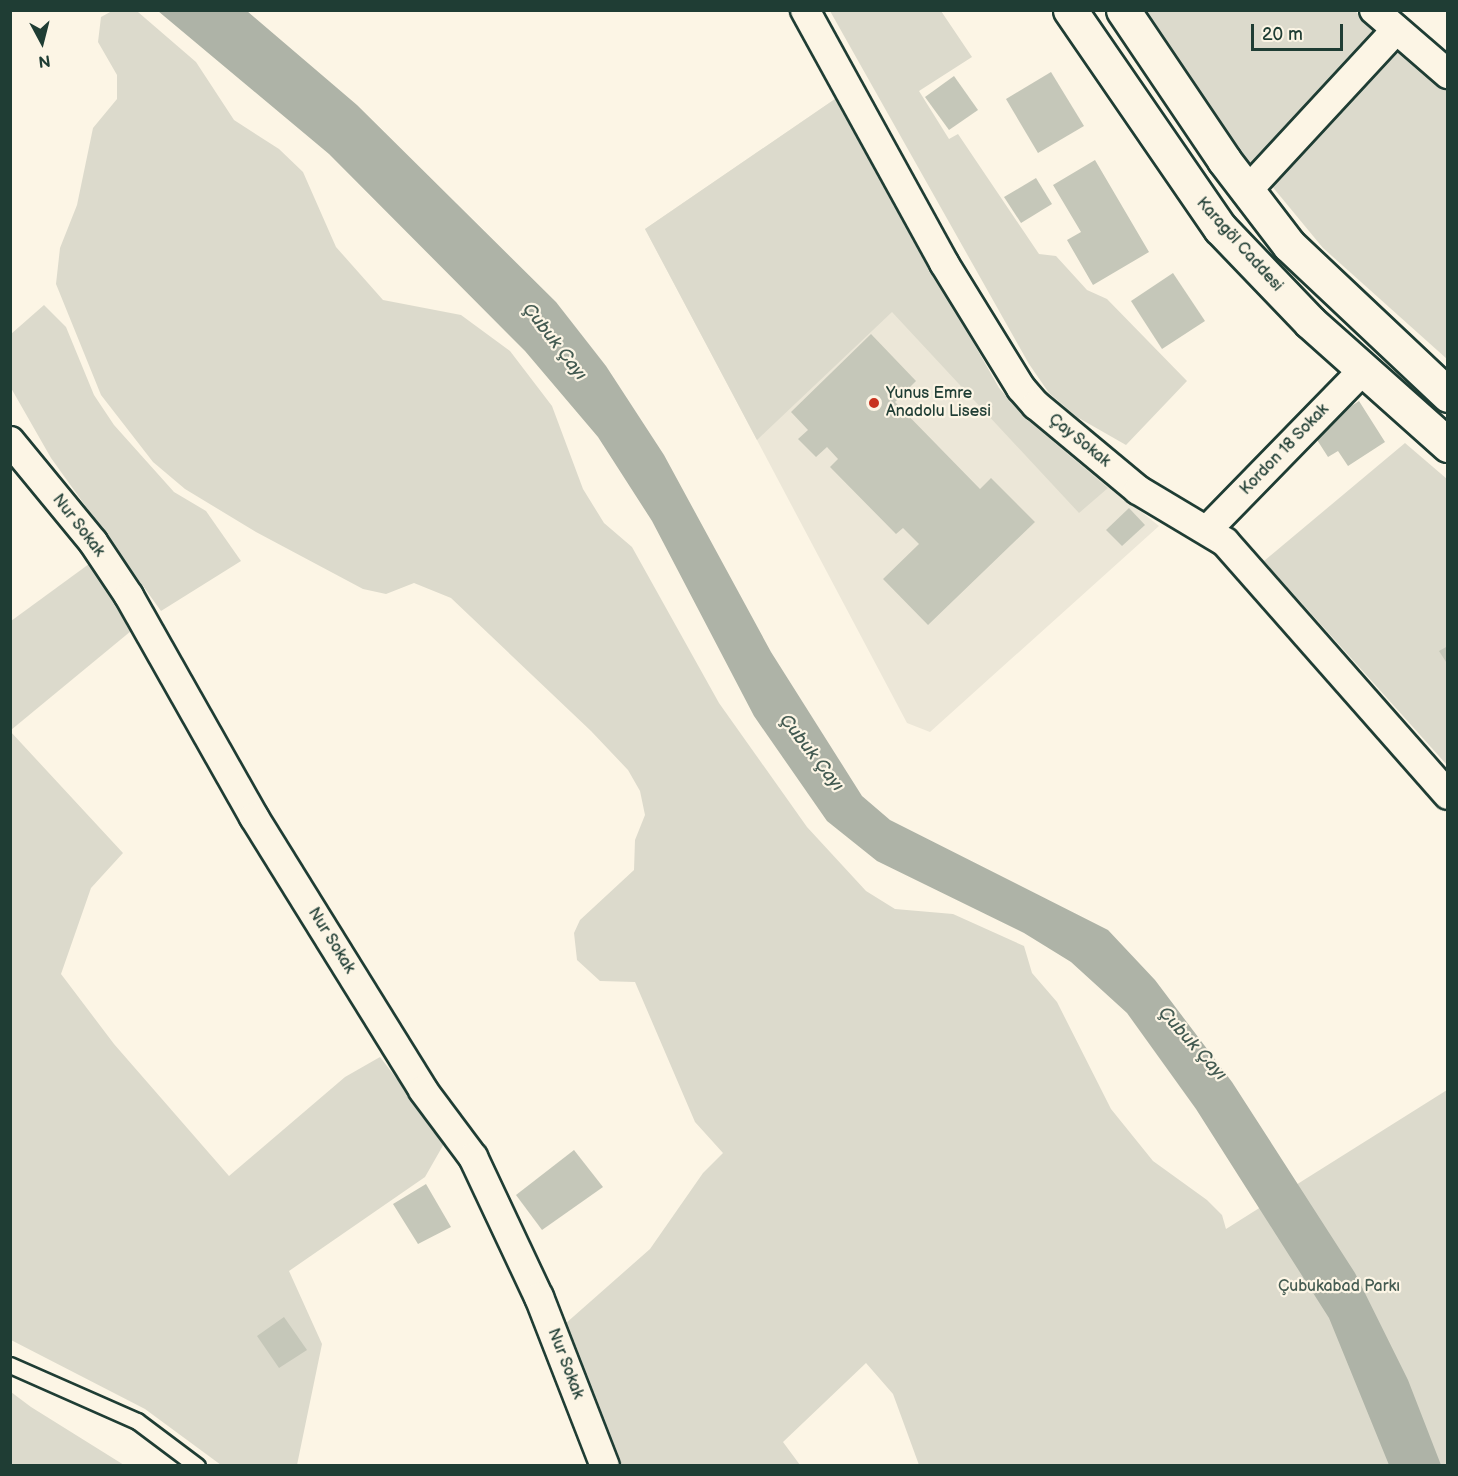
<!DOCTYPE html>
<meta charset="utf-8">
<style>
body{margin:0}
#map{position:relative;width:1458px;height:1476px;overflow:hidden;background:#fcf5e5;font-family:"Balsamiq Sans",sans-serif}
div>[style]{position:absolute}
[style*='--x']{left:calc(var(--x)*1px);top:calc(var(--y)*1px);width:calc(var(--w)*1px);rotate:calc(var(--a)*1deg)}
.built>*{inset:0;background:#ece7d8}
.green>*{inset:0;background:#dcdacc}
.water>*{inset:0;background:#aeb3a7}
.building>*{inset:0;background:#c5c7b9}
.roads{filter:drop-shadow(2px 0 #1f3d34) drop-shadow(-2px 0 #1f3d34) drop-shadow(0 2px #1f3d34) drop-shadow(0 -2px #1f3d34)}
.service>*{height:15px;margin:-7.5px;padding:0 7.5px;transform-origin:7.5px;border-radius:7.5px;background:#fcf5e5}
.minor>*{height:28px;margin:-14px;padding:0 14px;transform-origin:14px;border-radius:14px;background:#fcf5e5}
.secondary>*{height:33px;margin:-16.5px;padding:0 16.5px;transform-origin:16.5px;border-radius:16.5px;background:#fcf5e5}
.dots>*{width:16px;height:16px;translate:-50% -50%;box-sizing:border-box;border:3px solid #fcf5e5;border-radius:50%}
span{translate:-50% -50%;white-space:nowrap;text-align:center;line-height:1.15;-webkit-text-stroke:4.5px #fcf5e5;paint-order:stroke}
.street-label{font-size:16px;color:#1f3d34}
.poi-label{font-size:16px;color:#1f3d34}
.left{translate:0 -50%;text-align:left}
.park-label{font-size:16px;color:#455c52}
.water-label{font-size:18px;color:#435a51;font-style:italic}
.frame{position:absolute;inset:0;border:12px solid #1f3d34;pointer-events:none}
.north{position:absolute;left:12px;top:12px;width:60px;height:60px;-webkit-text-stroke:4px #fcf5e5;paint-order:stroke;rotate:173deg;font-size:16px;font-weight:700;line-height:24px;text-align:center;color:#1f3d34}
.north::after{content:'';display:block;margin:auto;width:21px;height:27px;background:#1f3d34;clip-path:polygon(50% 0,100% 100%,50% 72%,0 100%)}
.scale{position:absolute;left:1251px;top:24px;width:92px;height:27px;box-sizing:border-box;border:3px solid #1f3d34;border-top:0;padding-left:8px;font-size:18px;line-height:21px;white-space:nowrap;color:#1f3d34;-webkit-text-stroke:4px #fcf5e5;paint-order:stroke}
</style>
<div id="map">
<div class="built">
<i style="clip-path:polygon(835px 99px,999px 388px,1025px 418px,1159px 526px,930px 732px,907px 723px,645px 229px)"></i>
</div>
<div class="green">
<i style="clip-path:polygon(112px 11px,138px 12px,196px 62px,234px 120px,279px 149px,303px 172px,336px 247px,383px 300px,461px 315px,510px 351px,552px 406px,583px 489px,604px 523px,632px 547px,719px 703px,807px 827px,866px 891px,895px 909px,953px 914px,1024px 946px,1032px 973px,1057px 1002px,1111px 1109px,1153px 1161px,1207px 1200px,1222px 1215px,1226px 1229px,1447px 1090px,1447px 1465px,919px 1465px,893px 1394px,866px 1363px,783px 1442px,800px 1465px,619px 1465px,565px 1324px,650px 1249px,703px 1173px,723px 1153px,695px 1122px,635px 982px,600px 981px,577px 960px,574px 933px,580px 920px,634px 870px,635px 840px,645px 815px,640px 791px,628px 770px,591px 731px,451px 598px,414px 583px,386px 594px,363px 589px,256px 532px,185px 489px,153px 462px,101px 395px,56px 284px,60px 248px,77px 205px,93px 128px,117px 99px,117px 75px,98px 42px,101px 17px)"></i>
<i style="clip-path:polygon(830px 11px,941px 11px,972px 57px,919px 91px,949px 139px,958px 134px,1039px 254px,1056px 256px,1087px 290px,1107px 299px,1187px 381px,1126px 445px,1077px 417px,1049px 393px,1029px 364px)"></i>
<i style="clip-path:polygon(1144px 11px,1355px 11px,1377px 31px,1250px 173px)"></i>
<i style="clip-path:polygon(1397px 42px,1447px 85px,1447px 359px,1323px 248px,1271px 185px)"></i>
<i style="clip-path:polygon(835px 99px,999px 388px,1025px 418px,1108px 488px,1079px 513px,892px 312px,757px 440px,645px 229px)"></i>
<i style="clip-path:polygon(44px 305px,66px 327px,94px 395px,114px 425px,174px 492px,206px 511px,241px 561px,161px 611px,51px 458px,11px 388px,11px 334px)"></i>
<i style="clip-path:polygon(1405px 443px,1447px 479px,1447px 765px,1264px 561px)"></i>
<i style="clip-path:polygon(89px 564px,131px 631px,11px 730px,11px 621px)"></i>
<i style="clip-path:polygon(10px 731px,123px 853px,91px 888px,61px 974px,114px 1044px,229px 1176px,345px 1077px,380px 1057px,445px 1142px,425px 1177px,289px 1271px,322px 1344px,297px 1465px,221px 1465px,145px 1409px,11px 1340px)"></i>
<i style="clip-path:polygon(11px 1392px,31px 1407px,124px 1465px,11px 1465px)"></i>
</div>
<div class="water">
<i style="clip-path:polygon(158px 11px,247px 11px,357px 105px,556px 302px,606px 366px,664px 455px,771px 652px,862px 796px,890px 820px,1108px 930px,1155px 980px,1232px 1082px,1355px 1273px,1408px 1380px,1441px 1465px,1389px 1465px,1329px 1318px,1196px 1109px,1127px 1013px,1071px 962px,1024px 933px,877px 861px,827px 821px,754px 716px,652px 521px,598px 437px,525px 351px,329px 154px)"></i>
</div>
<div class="building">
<i style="clip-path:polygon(1051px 72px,1084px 126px,1038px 153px,1006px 99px)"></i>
<i style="clip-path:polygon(954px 76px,978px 110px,949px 130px,925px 97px)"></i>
<i style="clip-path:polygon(1095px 160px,1149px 252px,1093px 285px,1067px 240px,1081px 232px,1053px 185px)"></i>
<i style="clip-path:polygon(1036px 178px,1052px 204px,1021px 223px,1004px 197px)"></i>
<i style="clip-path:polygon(1173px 273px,1205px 321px,1162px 349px,1131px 301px)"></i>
<i style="clip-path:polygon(871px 334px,916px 381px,895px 402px,980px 489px,991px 478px,1035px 522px,928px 625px,883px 579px,919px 544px,903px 528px,896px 534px,830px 467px,838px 459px,827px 447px,816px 457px,798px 439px,808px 430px,791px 412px)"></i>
<i style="clip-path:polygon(1359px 401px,1385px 442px,1348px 466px,1338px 451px,1328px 457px,1312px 432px)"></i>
<i style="clip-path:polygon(1129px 508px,1145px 525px,1122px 546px,1106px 530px)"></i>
<i style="clip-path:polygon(1448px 646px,1448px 665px,1439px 651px)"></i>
<i style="clip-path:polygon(574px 1150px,603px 1187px,542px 1230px,516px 1195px)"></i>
<i style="clip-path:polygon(426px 1184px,451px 1227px,418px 1244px,393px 1204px)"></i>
<i style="clip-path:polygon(284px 1317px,307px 1350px,279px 1368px,257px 1336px)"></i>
</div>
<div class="roads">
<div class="service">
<i style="--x:10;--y:1365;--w:139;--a:23.8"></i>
<i style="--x:137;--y:1421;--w:75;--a:36.9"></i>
</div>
<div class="minor">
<i style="--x:805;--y:10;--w:289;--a:61.2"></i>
<i style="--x:944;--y:263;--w:147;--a:58.4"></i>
<i style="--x:1021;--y:388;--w:23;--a:49"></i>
<i style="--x:1036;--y:405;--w:133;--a:39.8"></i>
<i style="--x:1138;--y:490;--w:101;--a:30.9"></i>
<i style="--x:1225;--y:542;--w:337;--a:48.6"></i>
<i style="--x:1374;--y:10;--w:98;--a:40.9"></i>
<i style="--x:1246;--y:192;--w:221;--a:-47.2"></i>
<i style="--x:10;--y:441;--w:131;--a:50.6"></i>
<i style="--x:93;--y:542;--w:65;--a:56.3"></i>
<i style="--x:129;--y:596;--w:254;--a:60.5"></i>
<i style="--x:254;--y:817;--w:321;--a:58.2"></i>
<i style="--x:423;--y:1090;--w:84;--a:53.3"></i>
<i style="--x:473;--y:1157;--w:155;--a:64.8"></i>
<i style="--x:539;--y:1297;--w:181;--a:68.7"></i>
<i style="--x:1208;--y:529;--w:221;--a:-45.7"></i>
</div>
<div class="secondary">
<i style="--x:1070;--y:10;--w:265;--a:55.5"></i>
<i style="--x:1220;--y:228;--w:130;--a:46.2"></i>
<i style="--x:1310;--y:322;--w:185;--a:41.7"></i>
<i style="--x:1123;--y:10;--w:181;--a:56"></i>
<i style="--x:1224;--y:160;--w:107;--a:52.6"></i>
<i style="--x:1289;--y:245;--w:219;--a:43.3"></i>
</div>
</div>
<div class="dots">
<i style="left:874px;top:403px;background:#c8321e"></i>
</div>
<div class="street-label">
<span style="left:1239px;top:245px;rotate:48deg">Karagöl Caddesi</span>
<span style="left:1079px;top:441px;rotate:39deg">Çay Sokak</span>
<span style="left:1285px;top:450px;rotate:-46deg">Kordon 18 Sokak</span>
<span style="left:78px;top:526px;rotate:52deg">Nur Sokak</span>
<span style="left:331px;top:941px;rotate:58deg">Nur Sokak</span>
<span style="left:565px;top:1364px;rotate:69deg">Nur Sokak</span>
</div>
<div class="poi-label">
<span class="left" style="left:886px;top:403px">Yunus Emre<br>Anadolu Lisesi</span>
</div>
<div class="park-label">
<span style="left:1339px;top:1287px">Çubukabad Parkı</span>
</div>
<div class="water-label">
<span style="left:554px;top:342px;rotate:52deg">Çubuk Çayı</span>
<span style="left:811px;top:753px;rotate:52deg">Çubuk Çayı</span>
<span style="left:1192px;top:1044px;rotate:48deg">Çubuk Çayı</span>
</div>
<div class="frame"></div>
<div class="north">N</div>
<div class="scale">20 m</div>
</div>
